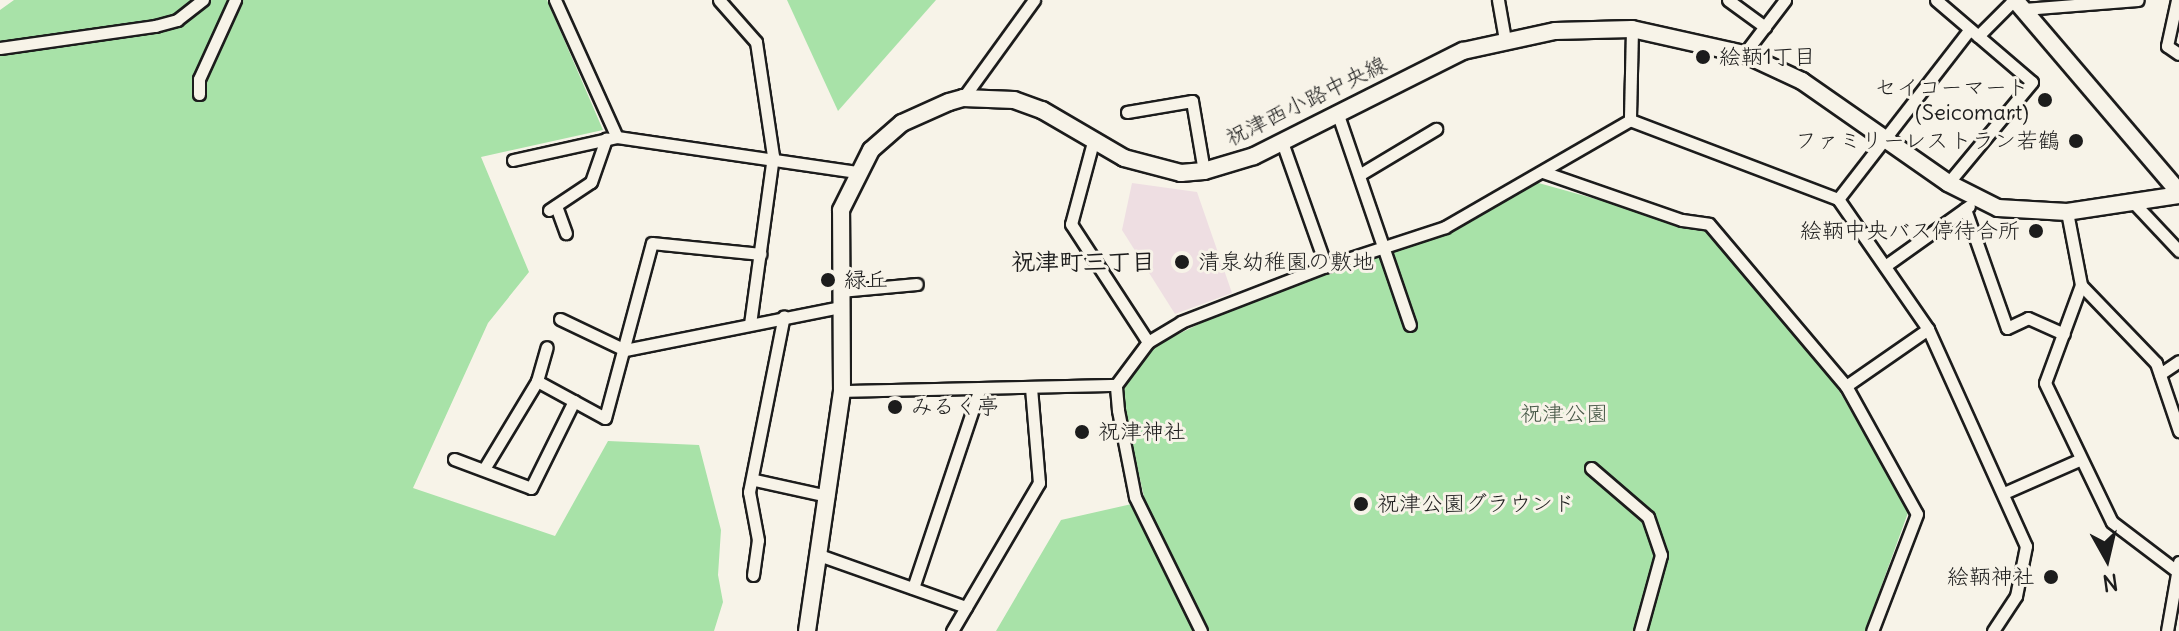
<!DOCTYPE html>
<meta charset="utf-8">
<style>
body{margin:0}
#map{position:relative;width:2179px;height:631px;overflow:hidden;background:#f7f3e8;font-family:Delius,"Klee One",sans-serif}
div>[style]{position:absolute}
[style*='--x']{left:calc(var(--x)*1px);top:calc(var(--y)*1px);width:calc(var(--w)*1px);rotate:calc(var(--a)*1deg)}
.built>*{inset:0;background:#eedee2}
.green>*{inset:0;background:#a8e2a8}
.roads{filter:drop-shadow(2px 0 #1c1c1c) drop-shadow(-2px 0 #1c1c1c) drop-shadow(0 2px #1c1c1c) drop-shadow(0 -2px #1c1c1c)}
.minor>*{height:11px;margin:-5.5px;padding:0 5.5px;transform-origin:5.5px;border-radius:5.5px;background:#f7f3e8}
.secondary>*{height:16px;margin:-8px;padding:0 8px;transform-origin:8px;border-radius:8px;background:#f7f3e8}
.dots>*{width:22px;height:22px;translate:-50% -50%;box-sizing:border-box;border:4px solid #f7f3e8;border-radius:50%}
span{translate:-50% -50%;white-space:nowrap;text-align:center;line-height:1.15;-webkit-text-stroke:6px #f7f3e8;paint-order:stroke}
.poi-label{font-size:22px;color:#1c1c1c}
.left{translate:0 -50%;text-align:left}
.right{translate:-100% -50%;text-align:right}
.street-label{font-size:22px;color:#1c1c1c}
.park-label{font-size:22px;color:#465746}
.neighbourhood-label{font-size:24px;color:#1c1c1c;font-weight:700}
.north{position:absolute;left:2067px;top:519px;width:80px;height:80px;-webkit-text-stroke:6px #f7f3e8;paint-order:stroke;rotate:172deg;font-size:22px;font-weight:700;line-height:32px;text-align:center;color:#1c1c1c}
.north::after{content:'';display:block;margin:auto;width:28px;height:36px;background:#1c1c1c;clip-path:polygon(50% 0,100% 100%,50% 72%,0 100%)}
</style>
<div id="map">
<div class="built">
<i style="clip-path:polygon(1132px 183px,1197px 192px,1232px 293px,1175px 314px,1122px 230px)"></i>
</div>
<div class="green">
<i style="clip-path:polygon(14px 0,547px 0,603px 130px,481px 157px,529px 272px,488px 323px,413px 488px,555px 536px,608px 441px,699px 445px,721px 530px,718px 575px,723px 602px,714px 631px,0 631px,0 10px)"></i>
<i style="clip-path:polygon(787px 0,936px 0,838px 111px)"></i>
<i style="clip-path:polygon(1535px 182px,1707px 230px,1831px 377px,1909px 510px,1865px 631px,996px 631px,1061px 520px,1145px 501px,1123px 404px,1124px 389px,1152px 347px,1232px 308px,1451px 230px)"></i>
</div>
<div class="roads">
<div class="minor">
<i style="--x:555;--y:0;--w:150;--a:65.7"></i>
<i style="--x:719;--y:0;--w:56;--a:48.6"></i>
<i style="--x:756;--y:42;--w:115;--a:81.5"></i>
<i style="--x:773;--y:156;--w:169;--a:97.8"></i>
<i style="--x:1498;--y:0;--w:40;--a:80"></i>
<i style="--x:1728;--y:0;--w:46;--a:36.1"></i>
<i style="--x:1936;--y:0;--w:126;--a:40.5"></i>
<i style="--x:2032;--y:82;--w:131;--a:129.7"></i>
<i style="--x:2177;--y:0;--w:47;--a:102.3"></i>
<i style="--x:2167;--y:46;--w:14;--a:34"></i>
<i style="--x:2024;--y:9;--w:114;--a:-4.5"></i>
<i style="--x:1632;--y:29;--w:91;--a:91.3"></i>
<i style="--x:1630;--y:120;--w:222;--a:20.8"></i>
<i style="--x:1838;--y:199;--w:158;--a:55.3"></i>
<i style="--x:1928;--y:329;--w:238;--a:65.7"></i>
<i style="--x:2026;--y:546;--w:51;--a:101.3"></i>
<i style="--x:2016;--y:596;--w:42;--a:123.3"></i>
<i style="--x:1978;--y:36;--w:51;--a:-45"></i>
<i style="--x:0;--y:48;--w:157;--a:-8.1"></i>
<i style="--x:155;--y:26;--w:23;--a:-15"></i>
<i style="--x:177;--y:20;--w:33;--a:-38"></i>
<i style="--x:1744;--y:54;--w:68;--a:-52.8"></i>
<i style="--x:199;--y:94;--w:15;--a:-90"></i>
<i style="--x:199;--y:79;--w:87;--a:-65.5"></i>
<i style="--x:963;--y:98;--w:121;--a:-54.1"></i>
<i style="--x:1127;--y:112;--w:66;--a:-9.6"></i>
<i style="--x:1192;--y:101;--w:71;--a:80.3"></i>
<i style="--x:1337;--y:112;--w:225;--a:71.1"></i>
<i style="--x:1093;--y:142;--w:85;--a:105"></i>
<i style="--x:1071;--y:224;--w:141;--a:56.9"></i>
<i style="--x:1282;--y:142;--w:132;--a:70.5"></i>
<i style="--x:513;--y:160;--w:107;--a:-12.5"></i>
<i style="--x:617;--y:137;--w:244;--a:8.3"></i>
<i style="--x:1543;--y:172;--w:147;--a:19.1"></i>
<i style="--x:1682;--y:220;--w:27;--a:8"></i>
<i style="--x:1709;--y:224;--w:212;--a:49.8"></i>
<i style="--x:1846;--y:386;--w:146;--a:61"></i>
<i style="--x:1917;--y:514;--w:125;--a:111"></i>
<i style="--x:1359;--y:175;--w:90;--a:-30.9"></i>
<i style="--x:1838;--y:199;--w:215;--a:-52.2"></i>
<i style="--x:2133;--y:202;--w:67;--a:46.8"></i>
<i style="--x:556;--y:206;--w:29;--a:70"></i>
<i style="--x:1965;--y:209;--w:126;--a:70.6"></i>
<i style="--x:2007;--y:328;--w:23;--a:-25"></i>
<i style="--x:2028;--y:318;--w:39;--a:24"></i>
<i style="--x:549;--y:210;--w:50;--a:-33.7"></i>
<i style="--x:591;--y:182;--w:46;--a:-70.8"></i>
<i style="--x:2067;--y:212;--w:74;--a:79.1"></i>
<i style="--x:2081;--y:285;--w:108;--a:46.1"></i>
<i style="--x:2156;--y:363;--w:72;--a:71.3"></i>
<i style="--x:1885;--y:266;--w:103;--a:-35.5"></i>
<i style="--x:2081;--y:285;--w:104;--a:110.2"></i>
<i style="--x:2045;--y:383;--w:154;--a:64.3"></i>
<i style="--x:2112;--y:522;--w:78;--a:37.2"></i>
<i style="--x:840;--y:291;--w:77;--a:-5.2"></i>
<i style="--x:560;--y:319;--w:72;--a:25.5"></i>
<i style="--x:625;--y:350;--w:219;--a:-11.3"></i>
<i style="--x:2160;--y:374;--w:23;--a:-34"></i>
<i style="--x:537;--y:381;--w:77;--a:28.6"></i>
<i style="--x:605;--y:418;--w:181;--a:-75"></i>
<i style="--x:652;--y:243;--w:109;--a:5.8"></i>
<i style="--x:1846;--y:386;--w:100;--a:-34.8"></i>
<i style="--x:842;--y:391;--w:274;--a:-1.3"></i>
<i style="--x:454;--y:459;--w:82;--a:20.6"></i>
<i style="--x:531;--y:488;--w:97;--a:-63.7"></i>
<i style="--x:1591;--y:468;--w:75;--a:40.7"></i>
<i style="--x:1648;--y:517;--w:40;--a:71.1"></i>
<i style="--x:1661;--y:555;--w:79;--a:105.4"></i>
<i style="--x:484;--y:469;--w:103;--a:-58.9"></i>
<i style="--x:537;--y:381;--w:35;--a:-74"></i>
<i style="--x:755;--y:480;--w:75;--a:12.4"></i>
<i style="--x:2004;--y:493;--w:84;--a:-23.8"></i>
<i style="--x:819;--y:555;--w:156;--a:19.5"></i>
<i style="--x:753;--y:575;--w:35;--a:-82"></i>
<i style="--x:758;--y:540;--w:49;--a:-100.6"></i>
<i style="--x:749;--y:492;--w:179;--a:-78.8"></i>
<i style="--x:913;--y:588;--w:211;--a:-71.5"></i>
<i style="--x:952;--y:631;--w:172;--a:-59.6"></i>
<i style="--x:1039;--y:483;--w:95;--a:-94.8"></i>
<i style="--x:1201;--y:631;--w:149;--a:-116.2"></i>
<i style="--x:1135;--y:497;--w:89;--a:-101.1"></i>
<i style="--x:1118;--y:410;--w:25;--a:-95"></i>
<i style="--x:1116;--y:385;--w:54;--a:-53.3"></i>
<i style="--x:1148;--y:342;--w:39;--a:-31"></i>
<i style="--x:1181;--y:322;--w:155;--a:-21.1"></i>
<i style="--x:1326;--y:266;--w:125;--a:-18.1"></i>
<i style="--x:1445;--y:227;--w:214;--a:-30"></i>
<i style="--x:2167;--y:631;--w:70;--a:-80.1"></i>
</div>
<div class="secondary">
<i style="--x:2015;--y:0;--w:253;--a:49.5"></i>
<i style="--x:807;--y:631;--w:243;--a:-81.7"></i>
<i style="--x:842;--y:391;--w:181;--a:-90.3"></i>
<i style="--x:841;--y:210;--w:67;--a:-63.4"></i>
<i style="--x:871;--y:150;--w:41;--a:-41.1"></i>
<i style="--x:902;--y:123;--w:51;--a:-24.1"></i>
<i style="--x:949;--y:102;--w:15;--a:-16"></i>
<i style="--x:963;--y:98;--w:51;--a:2.2"></i>
<i style="--x:1014;--y:100;--w:30;--a:20"></i>
<i style="--x:1042;--y:110;--w:95;--a:30.3"></i>
<i style="--x:1124;--y:158;--w:59;--a:14.7"></i>
<i style="--x:1181;--y:173;--w:23;--a:-5"></i>
<i style="--x:1204;--y:171;--w:52;--a:-16.7"></i>
<i style="--x:1254;--y:156;--w:234;--a:-26.7"></i>
<i style="--x:1463;--y:51;--w:94;--a:-12.3"></i>
<i style="--x:1555;--y:31;--w:77;--a:-1.5"></i>
<i style="--x:1632;--y:29;--w:115;--a:12.6"></i>
<i style="--x:1744;--y:54;--w:64;--a:25"></i>
<i style="--x:1802;--y:81;--w:178;--a:34.9"></i>
<i style="--x:1948;--y:183;--w:56;--a:26.6"></i>
<i style="--x:1998;--y:208;--w:69;--a:3.3"></i>
<i style="--x:2067;--y:212;--w:113;--a:-8.6"></i>
</div>
</div>
<div class="dots">
<i style="left:1703px;top:57px;background:#1c1c1c"></i>
<i style="left:2045px;top:100px;background:#1c1c1c"></i>
<i style="left:2076px;top:141px;background:#1c1c1c"></i>
<i style="left:2036px;top:231px;background:#1c1c1c"></i>
<i style="left:1182px;top:262px;background:#1c1c1c"></i>
<i style="left:828px;top:280px;background:#1c1c1c"></i>
<i style="left:895px;top:407px;background:#1c1c1c"></i>
<i style="left:1082px;top:432px;background:#1c1c1c"></i>
<i style="left:1361px;top:504px;background:#1c1c1c"></i>
<i style="left:2051px;top:577px;background:#1c1c1c"></i>
</div>
<div class="poi-label">
<span class="left" style="left:1719px;top:57px">絵鞆1丁目</span>
<span class="right" style="left:2029px;top:100px">セイコーマート<br>(Seicomart)</span>
<span class="right" style="left:2060px;top:141px">ファミリーレストラン若鶴</span>
<span class="right" style="left:2020px;top:231px">絵鞆中央バス停待合所</span>
<span class="left" style="left:1198px;top:262px">清泉幼稚園の敷地</span>
<span class="left" style="left:844px;top:280px">緑丘</span>
<span class="left" style="left:911px;top:407px">みるく亭</span>
<span class="left" style="left:1098px;top:432px">祝津神社</span>
<span class="left" style="left:1377px;top:504px">祝津公園グラウンド</span>
<span class="right" style="left:2035px;top:577px">絵鞆神社</span>
</div>
<div class="street-label">
<span style="left:1306px;top:101px;rotate:-26deg">祝津西小路中央線</span>
</div>
<div class="park-label">
<span style="left:1564px;top:414px">祝津公園</span>
</div>
<div class="neighbourhood-label">
<span style="left:1083px;top:262px">祝津町三丁目</span>
</div>
<div class="north">N</div>
</div>
